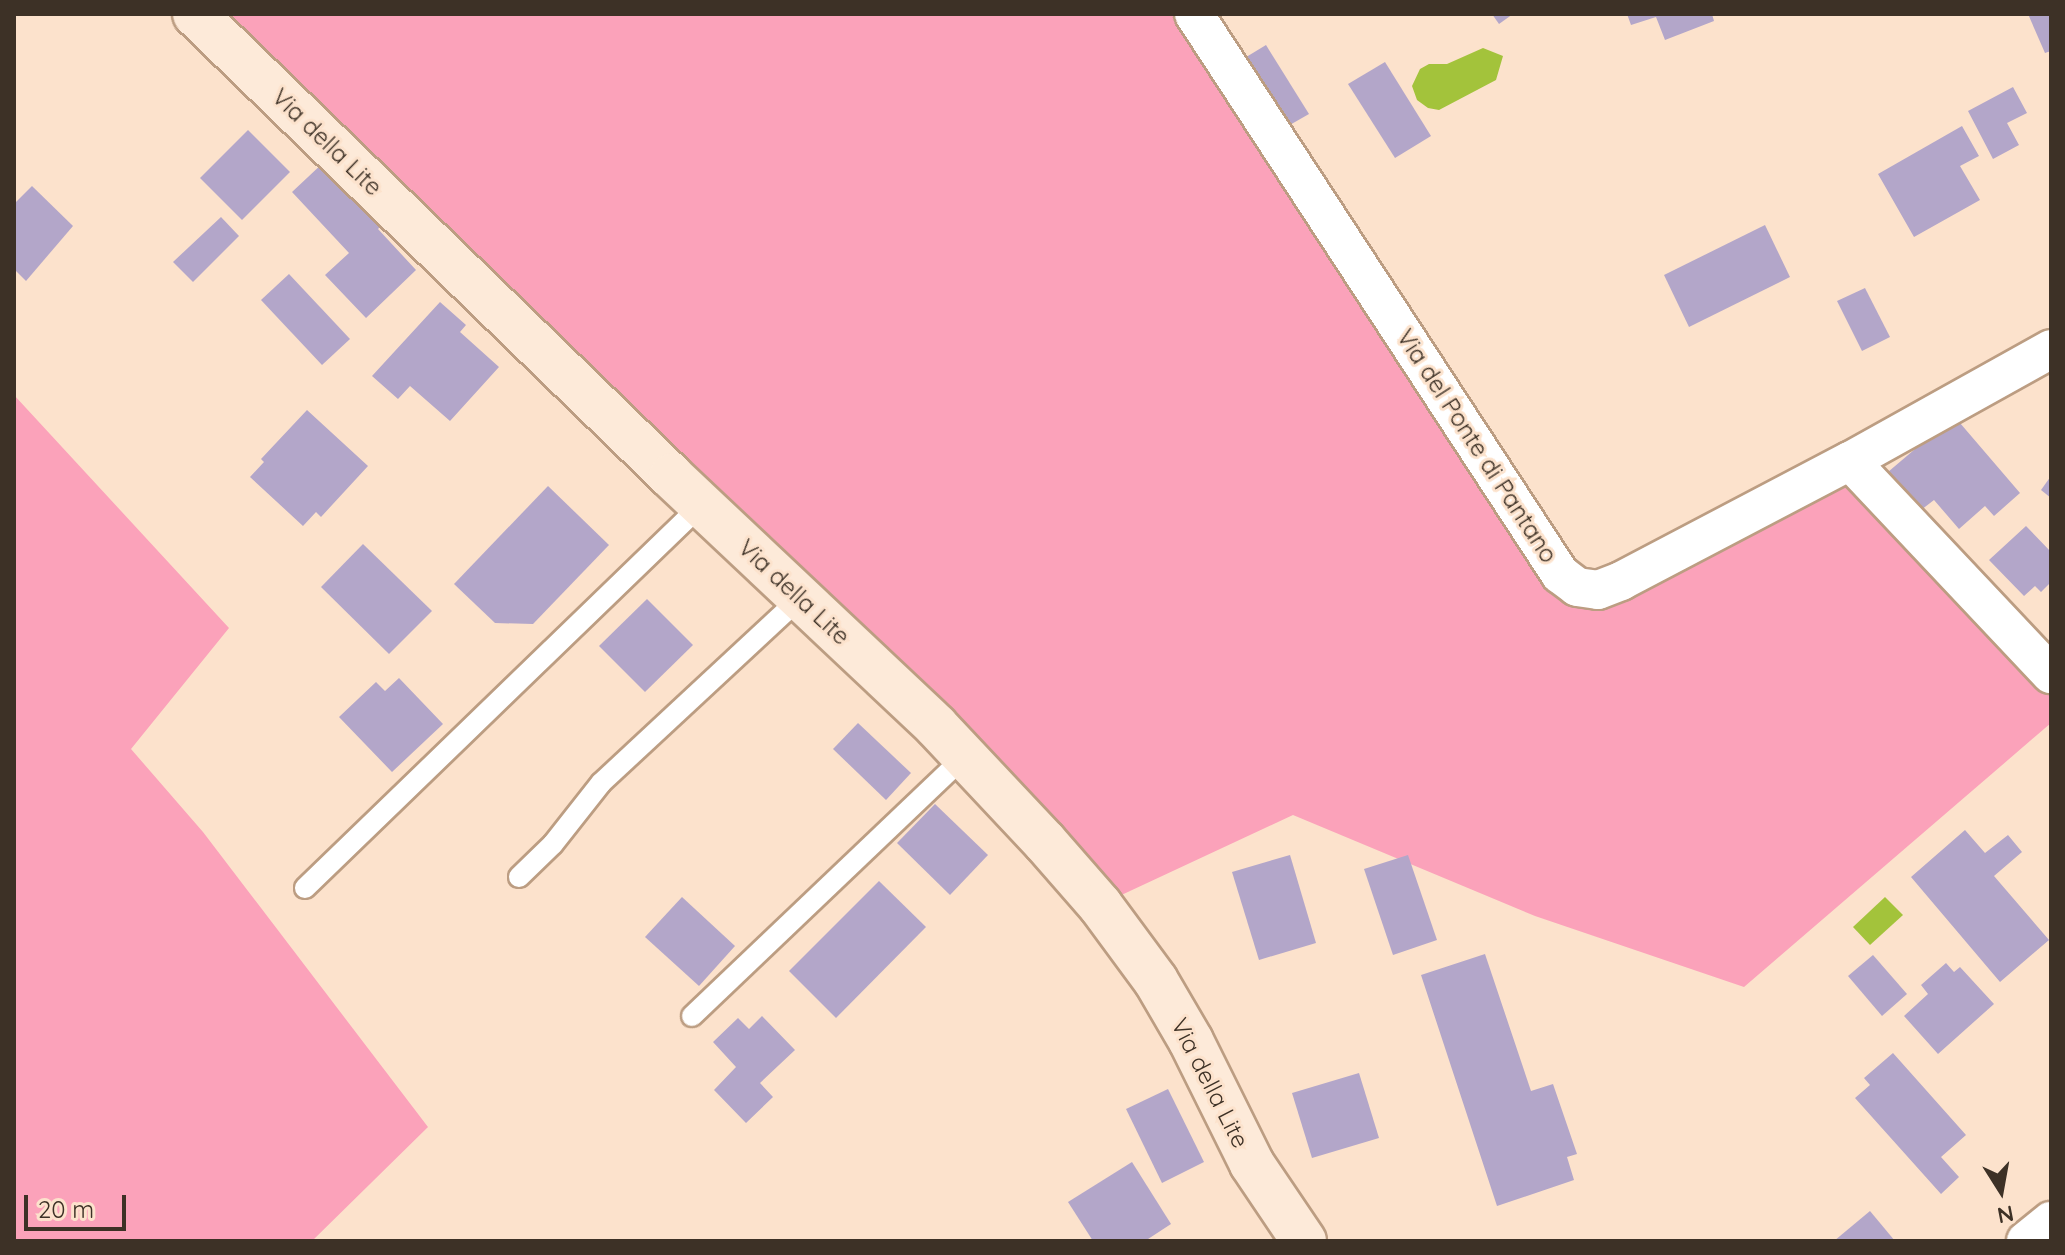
<!DOCTYPE html>
<style>
body{margin:0}
#map{position:relative;width:2065px;height:1255px;overflow:hidden;background:#fce2cc;font-family:Quicksand,sans-serif}
div>[style]{position:absolute}
[style*='--x']{left:calc(var(--x)*1px);top:calc(var(--y)*1px);width:calc(var(--w)*1px);rotate:calc(var(--a)*1deg)}
.green>*{inset:0;background:#fba2ba}
.water>*{inset:0;background:#a3c33b}
.building>*{inset:0;background:#b3a6c9}
.roads{filter:drop-shadow(2px 0 #bc9d82) drop-shadow(-2px 0 #bc9d82) drop-shadow(0 2px #bc9d82) drop-shadow(0 -2px #bc9d82)}
.lane>*{height:20px;margin:-10px;padding:0 10px;transform-origin:10px;border-radius:10px;background:#fff}
.street>*{height:38px;margin:-19px;padding:0 19px;transform-origin:19px;border-radius:19px;background:#fff}
.secondary>*{height:44px;margin:-22px;padding:0 22px;transform-origin:22px;border-radius:22px;background:#fdead9}
span{translate:-50% -50%;white-space:nowrap;text-align:center;line-height:1.15;-webkit-text-stroke:6px #fce2cc;paint-order:stroke}
.street-label{font-size:24px;color:#3d3126}
.frame{position:absolute;inset:0;border:16px solid #3d3126;pointer-events:none}
.north{position:absolute;left:1961px;top:1151px;width:80px;height:80px;-webkit-text-stroke:6px #fce2cc;paint-order:stroke;rotate:169deg;font-size:22px;font-weight:700;line-height:32px;text-align:center;color:#3d3126}
.north::after{content:'';display:block;margin:auto;width:28px;height:36px;background:#3d3126;clip-path:polygon(50% 0,100% 100%,50% 72%,0 100%)}
.scale{position:absolute;left:24px;top:1195px;width:102px;height:36px;box-sizing:border-box;border:4px solid #3d3126;border-top:0;padding-left:10px;font-size:24px;line-height:28px;white-space:nowrap;color:#3d3126;-webkit-text-stroke:6px #fce2cc;paint-order:stroke}
</style>
<div id="map">
<div class="green">
<i style="clip-path:polygon(195px 14px,1194px 14px,1577px 587px,1850px 461px,2051px 674px,2051px 723px,1744px 987px,1535px 916px,1293px 815px,1100px 905px)"></i>
<i style="clip-path:polygon(14px 395px,229px 628px,131px 749px,203px 832px,428px 1127px,312px 1241px,14px 1241px)"></i>
</div>
<div class="water">
<i style="clip-path:polygon(1483px 48px,1503px 56px,1496px 80px,1439px 110px,1428px 108px,1417px 100px,1412px 86px,1420px 69px,1429px 64px,1447px 64px)"></i>
<i style="clip-path:polygon(1885px 897px,1903px 915px,1870px 945px,1853px 927px)"></i>
</div>
<div class="building">
<i style="clip-path:polygon(1492px 14px,1513px 14px,1499px 24px)"></i>
<i style="clip-path:polygon(1627px 14px,1712px 14px,1714px 21px,1665px 40px,1656px 17px,1631px 25px)"></i>
<i style="clip-path:polygon(2028px 14px,2051px 14px,2051px 51px,2045px 53px)"></i>
<i style="clip-path:polygon(1266px 45px,1309px 114px,1281px 130px,1238px 62px)"></i>
<i style="clip-path:polygon(1385px 62px,1431px 136px,1395px 158px,1348px 84px)"></i>
<i style="clip-path:polygon(2013px 87px,2027px 113px,2007px 123px,2019px 145px,1993px 159px,1968px 111px)"></i>
<i style="clip-path:polygon(1962px 126px,1979px 156px,1960px 166px,1980px 200px,1914px 237px,1878px 174px)"></i>
<i style="clip-path:polygon(248px 130px,290px 172px,242px 220px,200px 178px)"></i>
<i style="clip-path:polygon(324px 162px,382px 225px,378px 229px,416px 270px,366px 318px,325px 275px,349px 253px,292px 192px)"></i>
<i style="clip-path:polygon(32px 186px,73px 226px,26px 281px,14px 269px,14px 204px)"></i>
<i style="clip-path:polygon(221px 217px,239px 236px,193px 282px,173px 262px)"></i>
<i style="clip-path:polygon(1765px 225px,1790px 277px,1689px 327px,1664px 275px)"></i>
<i style="clip-path:polygon(289px 274px,350px 339px,322px 365px,261px 300px)"></i>
<i style="clip-path:polygon(1865px 288px,1890px 337px,1862px 351px,1837px 301px)"></i>
<i style="clip-path:polygon(440px 302px,466px 325px,460px 332px,499px 367px,450px 421px,410px 386px,398px 399px,372px 376px)"></i>
<i style="clip-path:polygon(307px 410px,368px 466px,321px 517px,316px 512px,303px 526px,250px 477px,264px 462px,261px 459px)"></i>
<i style="clip-path:polygon(1954px 416px,2020px 493px,1994px 516px,1985px 506px,1959px 529px,1934px 500px,1921px 510px,1888px 472px)"></i>
<i style="clip-path:polygon(2051px 476px,2051px 498px,2041px 490px)"></i>
<i style="clip-path:polygon(548px 486px,609px 545px,533px 624px,495px 623px,454px 584px)"></i>
<i style="clip-path:polygon(2026px 526px,2051px 552px,2051px 582px,2041px 592px,2035px 586px,2024px 596px,1989px 560px)"></i>
<i style="clip-path:polygon(363px 544px,432px 611px,389px 654px,321px 587px)"></i>
<i style="clip-path:polygon(647px 599px,693px 645px,645px 692px,599px 646px)"></i>
<i style="clip-path:polygon(399px 678px,443px 724px,392px 772px,339px 717px,376px 682px,385px 691px)"></i>
<i style="clip-path:polygon(858px 723px,911px 773px,886px 800px,833px 749px)"></i>
<i style="clip-path:polygon(935px 804px,988px 855px,950px 895px,897px 843px)"></i>
<i style="clip-path:polygon(1965px 830px,1985px 853px,2008px 835px,2022px 852px,1994px 876px,2049px 940px,2000px 982px,1911px 877px)"></i>
<i style="clip-path:polygon(1290px 855px,1316px 943px,1259px 960px,1232px 872px)"></i>
<i style="clip-path:polygon(1408px 855px,1437px 940px,1393px 955px,1364px 869px)"></i>
<i style="clip-path:polygon(879px 881px,926px 927px,836px 1018px,789px 971px)"></i>
<i style="clip-path:polygon(682px 897px,735px 946px,699px 986px,645px 937px)"></i>
<i style="clip-path:polygon(1485px 954px,1531px 1091px,1553px 1084px,1577px 1154px,1567px 1157px,1574px 1180px,1497px 1206px,1421px 975px)"></i>
<i style="clip-path:polygon(1873px 955px,1907px 994px,1882px 1016px,1848px 976px)"></i>
<i style="clip-path:polygon(1946px 963px,1954px 972px,1960px 967px,1994px 1004px,1938px 1054px,1904px 1016px,1928px 994px,1921px 985px)"></i>
<i style="clip-path:polygon(762px 1016px,795px 1050px,760px 1083px,773px 1097px,746px 1123px,714px 1090px,736px 1067px,713px 1042px,738px 1018px,749px 1029px)"></i>
<i style="clip-path:polygon(1893px 1053px,1966px 1135px,1941px 1157px,1959px 1177px,1941px 1194px,1855px 1098px,1870px 1085px,1864px 1078px)"></i>
<i style="clip-path:polygon(1359px 1073px,1379px 1138px,1312px 1158px,1292px 1093px)"></i>
<i style="clip-path:polygon(1168px 1089px,1204px 1162px,1162px 1183px,1126px 1109px)"></i>
<i style="clip-path:polygon(1132px 1162px,1171px 1224px,1145px 1241px,1093px 1241px,1068px 1202px)"></i>
<i style="clip-path:polygon(1870px 1211px,1895px 1241px,1834px 1241px)"></i>
</div>
<div class="roads">
<div class="lane">
<i style="--x:519;--y:877;--w:47;--a:-44.1"></i>
<i style="--x:553;--y:844;--w:78;--a:-51.8"></i>
<i style="--x:601;--y:783;--w:272;--a:-42.9"></i>
<i style="--x:305;--y:888;--w:551;--a:-44.04"></i>
<i style="--x:692;--y:1016;--w:377;--a:-43.6"></i>
</div>
<div class="street">
<i style="--x:1194;--y:14;--w:669;--a:56.83"></i>
<i style="--x:1560;--y:574;--w:21;--a:37"></i>
<i style="--x:1577;--y:587;--w:21;--a:8"></i>
<i style="--x:1598;--y:590;--w:25;--a:-21"></i>
<i style="--x:1621;--y:581;--w:259;--a:-27.7"></i>
<i style="--x:1850;--y:461;--w:230;--a:-29.1"></i>
<i style="--x:1850;--y:461;--w:293;--a:46.7"></i>
<i style="--x:2026;--y:1241;--w:32;--a:-39"></i>
</div>
<div class="secondary">
<i style="--x:195;--y:14;--w:663;--a:44.14"></i>
<i style="--x:671;--y:476;--w:364;--a:43.3"></i>
<i style="--x:936;--y:726;--w:159;--a:46.8"></i>
<i style="--x:1045;--y:842;--w:84;--a:48.9"></i>
<i style="--x:1100;--y:905;--w:94;--a:53.6"></i>
<i style="--x:1156;--y:981;--w:69;--a:59.7"></i>
<i style="--x:1191;--y:1041;--w:137;--a:63.6"></i>
<i style="--x:1252;--y:1164;--w:93;--a:56"></i>
</div>
</div>
<div class="street-label">
<span style="left:327px;top:142px;rotate:44deg">Via della Lite</span>
<span style="left:1477px;top:446px;rotate:57deg">Via del Ponte di Pantano</span>
<span style="left:794px;top:592px;rotate:43deg">Via della Lite</span>
<span style="left:1210px;top:1083px;rotate:63deg">Via della Lite</span>
</div>
<div class="frame"></div>
<div class="north">N</div>
<div class="scale">20 m</div>
</div>
